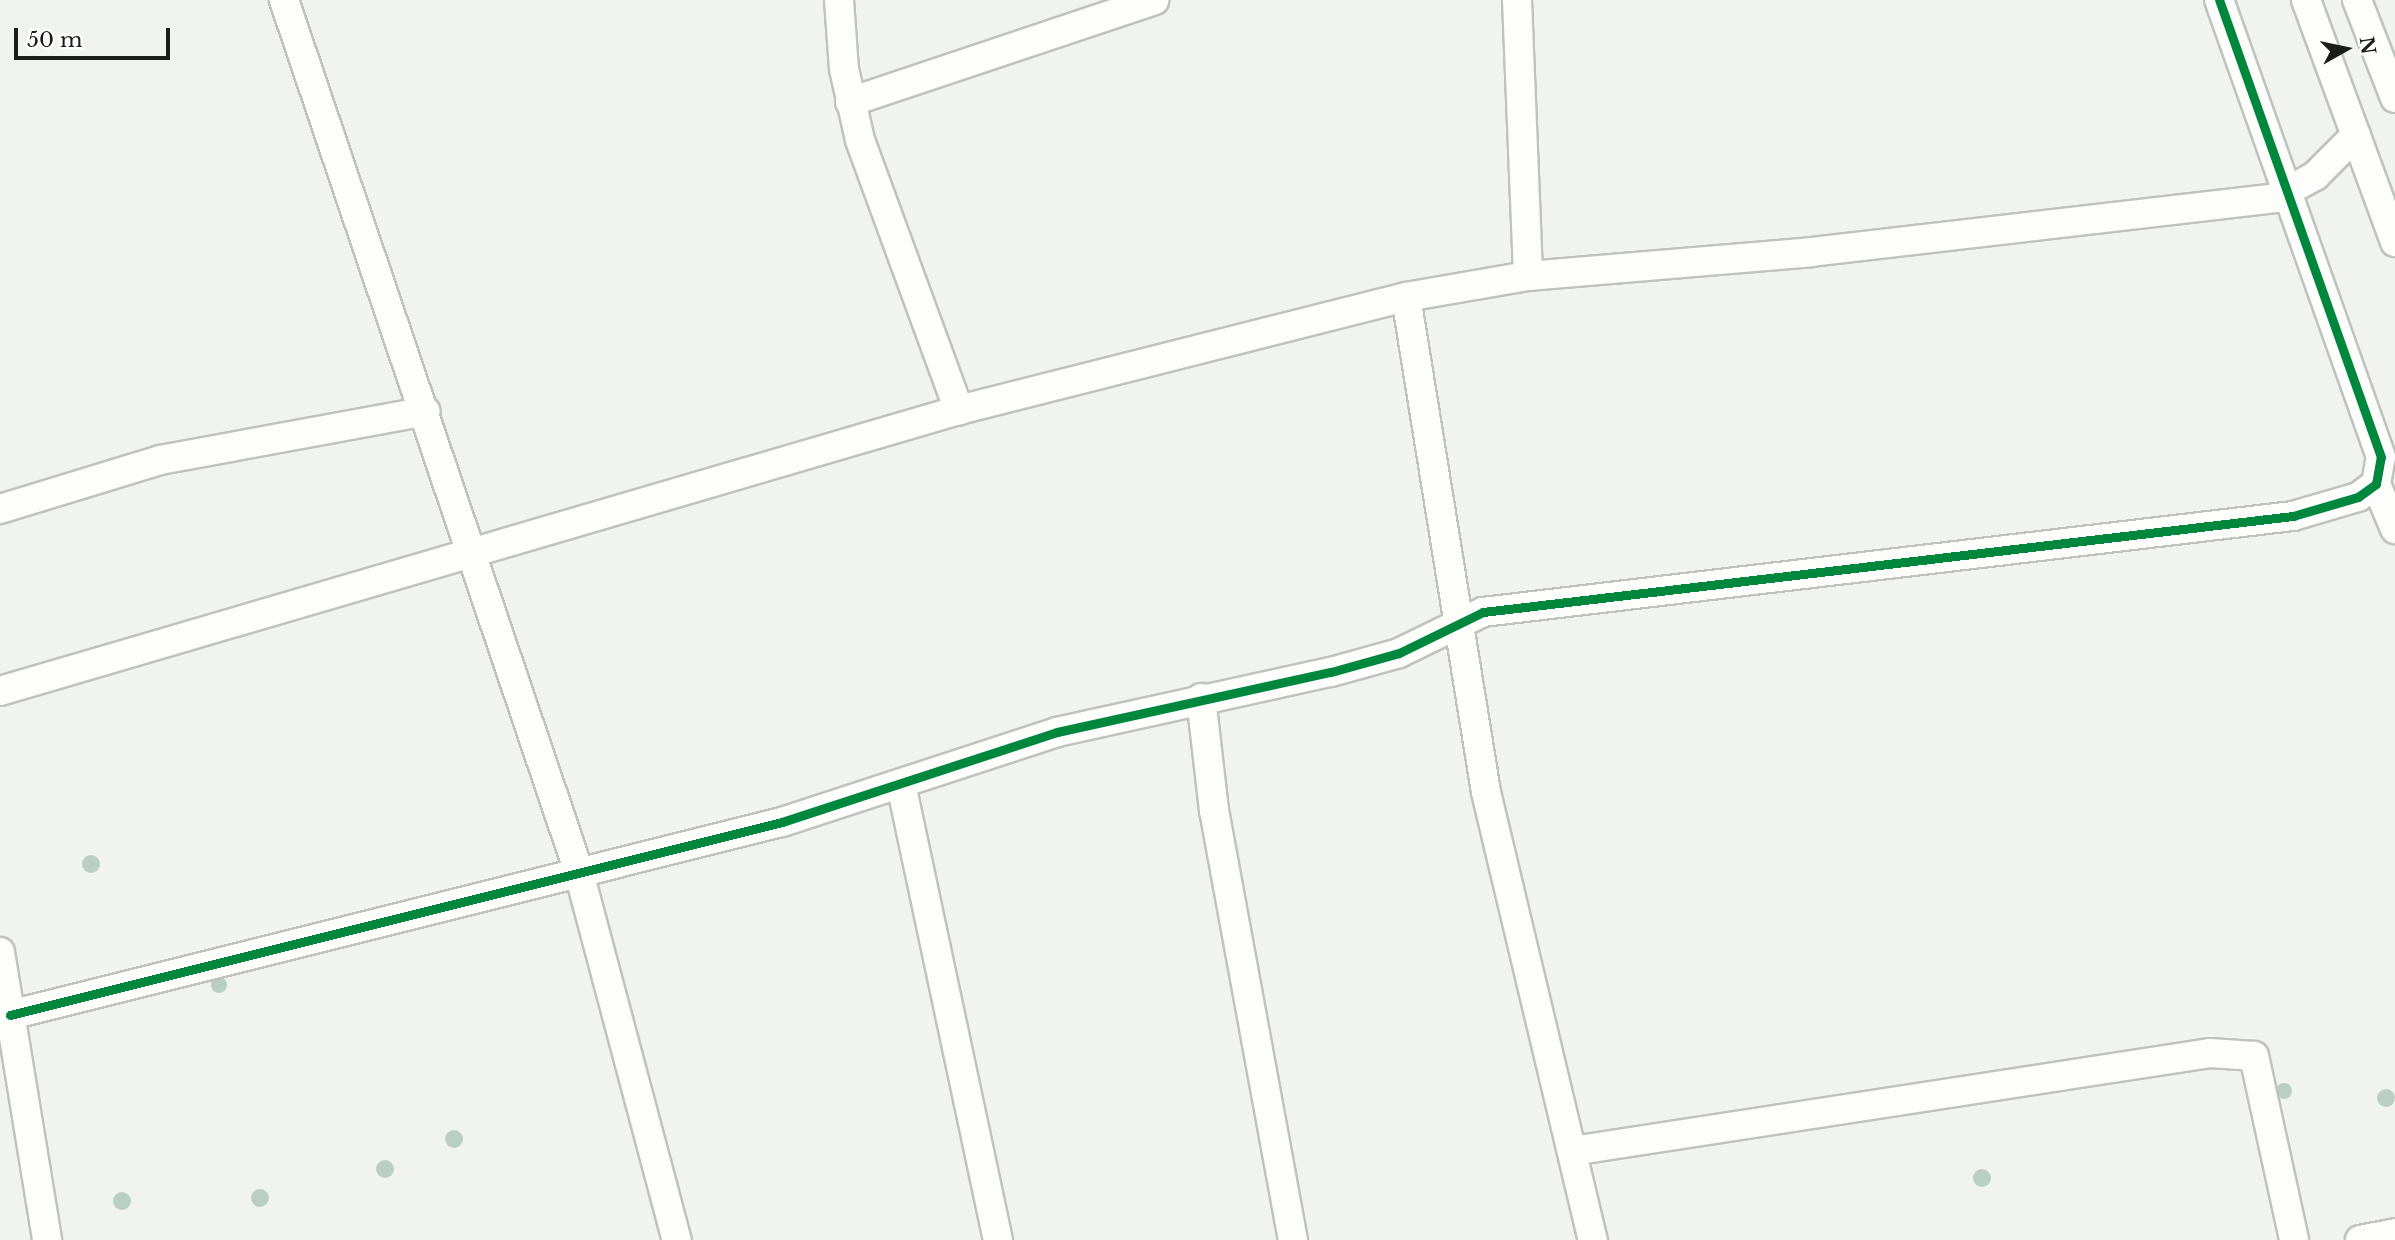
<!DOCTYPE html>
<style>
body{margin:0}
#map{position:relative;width:2395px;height:1240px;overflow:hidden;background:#f0f3ee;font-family:"Libre Baskerville",serif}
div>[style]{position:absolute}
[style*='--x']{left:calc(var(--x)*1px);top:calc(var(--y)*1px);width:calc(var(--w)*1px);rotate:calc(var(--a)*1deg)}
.building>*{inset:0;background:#bacfc4}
.round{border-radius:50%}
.roads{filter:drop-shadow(2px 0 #bfc2be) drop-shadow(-2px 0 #bfc2be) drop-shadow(0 2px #bfc2be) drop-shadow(0 -2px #bfc2be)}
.minor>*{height:28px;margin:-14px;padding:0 14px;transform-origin:14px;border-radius:14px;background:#fdfdfc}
.cycleway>*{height:9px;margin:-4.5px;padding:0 4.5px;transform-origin:4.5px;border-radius:4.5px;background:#00873e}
span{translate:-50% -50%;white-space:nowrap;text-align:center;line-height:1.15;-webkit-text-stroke:7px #fff;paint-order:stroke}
.north{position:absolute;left:2311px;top:14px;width:70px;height:70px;-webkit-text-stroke:5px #fff;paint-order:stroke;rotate:81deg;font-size:19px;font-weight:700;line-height:28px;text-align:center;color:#1b1d1a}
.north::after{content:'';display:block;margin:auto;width:24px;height:32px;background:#1b1d1a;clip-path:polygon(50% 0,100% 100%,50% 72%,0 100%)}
.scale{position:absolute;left:14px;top:28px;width:156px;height:32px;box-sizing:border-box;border:4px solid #1b1d1a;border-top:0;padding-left:9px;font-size:21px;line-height:24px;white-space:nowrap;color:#1b1d1a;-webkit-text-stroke:5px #fff;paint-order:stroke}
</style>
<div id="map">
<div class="building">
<i class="round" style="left:82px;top:855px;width:18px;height:18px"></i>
<i class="round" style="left:211px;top:977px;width:16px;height:16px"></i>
<i class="round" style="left:2276px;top:1083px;width:16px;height:16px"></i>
<i class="round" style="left:2377px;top:1089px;width:18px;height:18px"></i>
<i class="round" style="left:445px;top:1130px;width:18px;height:18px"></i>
<i class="round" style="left:376px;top:1160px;width:18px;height:18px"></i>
<i class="round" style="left:1973px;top:1169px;width:18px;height:18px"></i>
<i class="round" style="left:251px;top:1189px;width:18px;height:18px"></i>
<i class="round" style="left:113px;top:1192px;width:18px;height:18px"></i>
</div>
<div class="roads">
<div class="minor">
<i style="--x:284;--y:0;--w:917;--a:71.31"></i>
<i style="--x:578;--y:869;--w:384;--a:75.1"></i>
<i style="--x:839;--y:0;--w:69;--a:85.9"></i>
<i style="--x:844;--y:69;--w:73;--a:77.3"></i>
<i style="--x:860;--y:140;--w:288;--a:69.9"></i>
<i style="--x:1517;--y:0;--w:276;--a:87.7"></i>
<i style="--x:2306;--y:0;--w:258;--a:69.8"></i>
<i style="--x:2357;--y:0;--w:105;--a:68.8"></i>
<i style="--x:850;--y:102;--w:321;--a:-18.5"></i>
<i style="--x:1406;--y:297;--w:501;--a:80.82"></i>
<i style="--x:1486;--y:792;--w:461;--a:76.6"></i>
<i style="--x:2376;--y:484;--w:49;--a:67.1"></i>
<i style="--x:0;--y:509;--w:167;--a:-17"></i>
<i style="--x:160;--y:460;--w:270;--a:-10.4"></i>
<i style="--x:0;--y:691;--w:999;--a:-16.33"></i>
<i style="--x:959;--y:410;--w:461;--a:-14.2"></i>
<i style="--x:1406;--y:297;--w:124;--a:-9.8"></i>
<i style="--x:1528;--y:276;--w:284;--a:-4.8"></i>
<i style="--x:1811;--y:252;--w:467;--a:-6.6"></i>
<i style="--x:2275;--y:198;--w:46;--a:-28.8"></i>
<i style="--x:2315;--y:176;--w:58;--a:-45"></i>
<i style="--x:1201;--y:698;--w:113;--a:83.4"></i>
<i style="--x:1214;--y:810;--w:437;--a:79.6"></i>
<i style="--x:901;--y:784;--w:466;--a:78"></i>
<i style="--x:0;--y:952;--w:292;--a:80.7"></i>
<i style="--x:10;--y:1015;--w:796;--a:-14.04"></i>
<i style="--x:782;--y:822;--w:289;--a:-18.1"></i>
<i style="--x:1057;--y:732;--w:280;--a:-12.4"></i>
<i style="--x:1331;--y:672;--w:71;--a:-15.6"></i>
<i style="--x:1399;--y:653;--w:93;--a:-26"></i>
<i style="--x:1483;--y:612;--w:816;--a:-6.76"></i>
<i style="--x:2293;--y:516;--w:68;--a:-16.3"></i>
<i style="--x:2358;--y:497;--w:22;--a:-36"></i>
<i style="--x:2376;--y:484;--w:27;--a:-80"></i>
<i style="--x:2381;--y:457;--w:485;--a:-109.5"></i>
<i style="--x:1572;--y:1151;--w:645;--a:-8.73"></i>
<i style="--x:2210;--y:1053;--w:44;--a:3.9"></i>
<i style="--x:2254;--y:1056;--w:188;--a:77.7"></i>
<i style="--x:2360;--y:1240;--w:36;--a:-11"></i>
</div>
</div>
<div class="cycleway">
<i style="--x:10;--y:1015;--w:796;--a:-14.04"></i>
<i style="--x:782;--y:822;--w:289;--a:-18.1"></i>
<i style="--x:1057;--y:732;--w:280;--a:-12.4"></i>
<i style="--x:1331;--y:672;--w:71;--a:-15.6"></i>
<i style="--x:1399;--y:653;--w:93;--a:-26"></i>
<i style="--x:1483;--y:612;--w:816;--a:-6.76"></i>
<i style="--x:2293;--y:516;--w:68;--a:-16.3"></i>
<i style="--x:2358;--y:497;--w:22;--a:-36"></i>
<i style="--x:2376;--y:484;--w:27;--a:-80"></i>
<i style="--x:2381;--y:457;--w:485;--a:-109.5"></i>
</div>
<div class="north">N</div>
<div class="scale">50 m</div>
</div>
